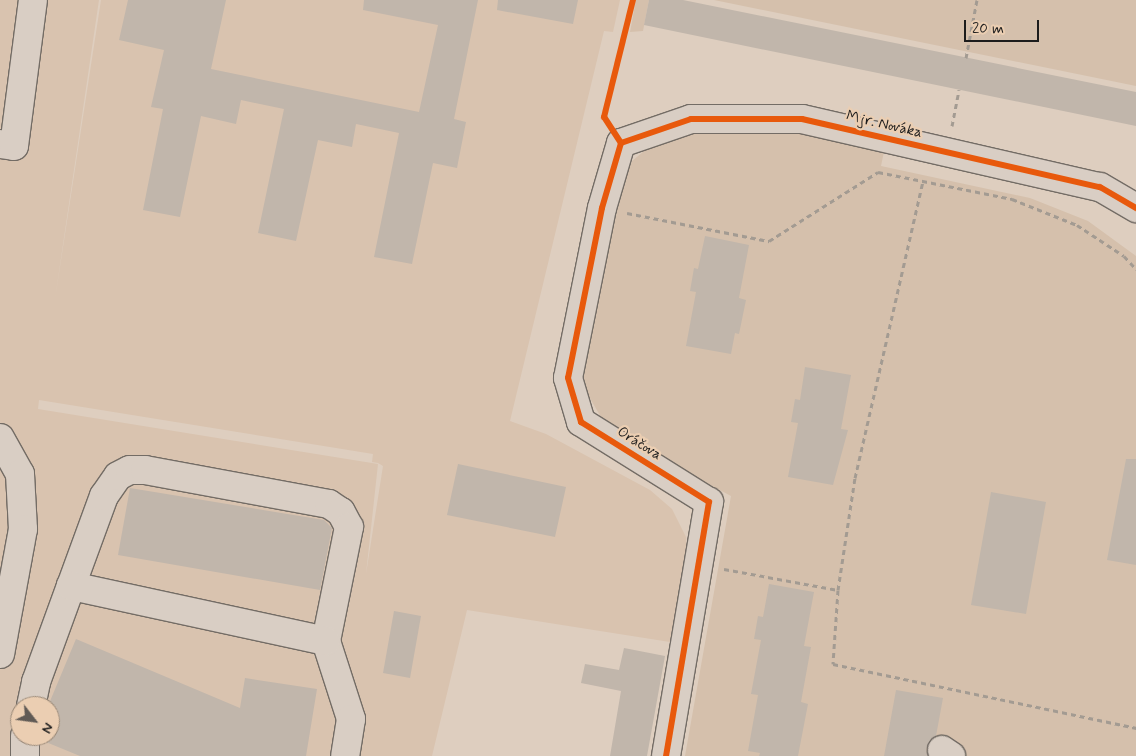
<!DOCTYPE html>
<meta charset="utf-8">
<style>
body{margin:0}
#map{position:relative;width:1136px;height:756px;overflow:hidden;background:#decebf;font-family:Mynerve,sans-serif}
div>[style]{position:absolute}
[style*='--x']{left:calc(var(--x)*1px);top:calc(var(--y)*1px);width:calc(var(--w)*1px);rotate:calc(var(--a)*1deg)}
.built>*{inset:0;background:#d9c3af}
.green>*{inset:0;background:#d5c0ac}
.building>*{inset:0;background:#c1b6ab}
.path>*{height:3px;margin-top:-1.5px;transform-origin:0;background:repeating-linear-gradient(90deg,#a39b92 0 5px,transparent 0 9px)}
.roads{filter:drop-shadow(1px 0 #736c65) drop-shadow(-1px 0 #736c65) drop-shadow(0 1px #736c65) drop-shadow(0 -1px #736c65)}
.minor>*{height:28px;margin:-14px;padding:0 14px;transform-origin:14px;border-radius:14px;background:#d9cec4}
.cycleway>*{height:6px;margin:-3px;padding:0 3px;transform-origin:3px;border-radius:3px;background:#e8590c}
span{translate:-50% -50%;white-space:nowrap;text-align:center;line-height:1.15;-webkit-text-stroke:4.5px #ebceb2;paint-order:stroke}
.street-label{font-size:15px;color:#1c1c1c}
.north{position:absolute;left:10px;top:696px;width:50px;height:50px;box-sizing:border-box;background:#ebceb2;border:1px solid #988776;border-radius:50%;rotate:120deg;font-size:14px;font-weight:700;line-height:20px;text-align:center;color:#1c1c1c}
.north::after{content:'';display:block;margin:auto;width:18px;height:22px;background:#605a55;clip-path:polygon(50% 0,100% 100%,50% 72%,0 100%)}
.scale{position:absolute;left:964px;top:20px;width:75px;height:22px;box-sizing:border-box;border:2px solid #1c1c1c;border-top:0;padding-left:6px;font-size:15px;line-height:18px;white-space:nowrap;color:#1c1c1c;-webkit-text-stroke:4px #ebceb2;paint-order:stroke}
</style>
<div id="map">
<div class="built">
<i style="clip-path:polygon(evenodd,0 0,99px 0,55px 299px,101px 0,620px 0,613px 32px,604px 31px,510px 421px,546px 434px,650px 490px,672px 509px,686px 537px,687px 552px,670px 642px,467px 610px,432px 756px,0 756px,0 0,39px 400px,373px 454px,372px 462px,378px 463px,383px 466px,366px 574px,378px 464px,38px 409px,39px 400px,0 0,20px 706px,50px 706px,50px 736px,20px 736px,20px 706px)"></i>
</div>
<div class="green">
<i style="clip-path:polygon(636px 0,649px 0,643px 31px,630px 32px)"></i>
<i style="clip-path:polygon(714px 0,1136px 0,1136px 86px)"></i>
<i style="clip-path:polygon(782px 129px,885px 147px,881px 166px,1030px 198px,1088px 221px,1136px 256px,1136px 756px,685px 756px,731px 496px,619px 436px,605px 424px,584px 388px,580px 363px,621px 182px,632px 161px,655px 142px,684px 133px)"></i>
</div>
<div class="building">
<i style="clip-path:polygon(128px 0,226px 0,211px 69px,419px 112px,438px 25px,363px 10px,364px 0,478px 0,454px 119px,466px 122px,457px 168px,433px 163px,412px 264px,374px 257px,399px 133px,356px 124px,352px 147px,318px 140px,296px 241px,258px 233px,284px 109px,241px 100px,236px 124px,201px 116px,180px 217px,143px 210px,163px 109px,151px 107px,164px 50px,119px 40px)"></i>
<i style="clip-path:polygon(498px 0,578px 0,573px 24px,497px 10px)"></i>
<i style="clip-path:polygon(649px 0,683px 0,1136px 92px,1136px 126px,644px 25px)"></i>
<i style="clip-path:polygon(705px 236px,749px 245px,739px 298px,746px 300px,739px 334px,735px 333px,731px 354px,686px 346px,696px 292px,690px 291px,694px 268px,698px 269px)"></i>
<i style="clip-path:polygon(805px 367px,851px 375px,841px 429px,848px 430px,833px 485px,788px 477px,798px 423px,791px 422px,795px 399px,800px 400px)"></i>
<i style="clip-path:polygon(1126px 459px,1136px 459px,1136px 565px,1107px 560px)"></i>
<i style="clip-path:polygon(458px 464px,566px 487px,555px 537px,447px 515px)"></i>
<i style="clip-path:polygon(130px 488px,324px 520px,332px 528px,320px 590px,118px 555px)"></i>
<i style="clip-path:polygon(991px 492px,1046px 502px,1026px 614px,971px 605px)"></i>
<i style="clip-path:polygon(769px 584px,814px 592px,804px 646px,811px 647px,801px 702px,808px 704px,798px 756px,759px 756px,760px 753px,748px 751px,758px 695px,751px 694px,761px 640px,754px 639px,758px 616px,763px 617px)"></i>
<i style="clip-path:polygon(394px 611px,421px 616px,410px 678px,383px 673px)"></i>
<i style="clip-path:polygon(76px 639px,240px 708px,245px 678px,317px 689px,306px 756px,80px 756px,41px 740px,41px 736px,50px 736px,48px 706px)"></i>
<i style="clip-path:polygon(624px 648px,665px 656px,647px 756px,610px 756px,621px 691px,581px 683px,585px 664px,619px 670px)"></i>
<i style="clip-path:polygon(896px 690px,943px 698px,936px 736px,926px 749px,928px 756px,884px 756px)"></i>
</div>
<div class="path">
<i style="--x:631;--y:4;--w:4;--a:-76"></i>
<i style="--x:966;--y:58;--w:59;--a:-79.3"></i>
<i style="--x:952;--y:126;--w:37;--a:-79"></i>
<i style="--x:627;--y:213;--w:145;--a:11.2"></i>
<i style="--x:769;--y:241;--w:129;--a:-32.3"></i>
<i style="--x:878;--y:172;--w:137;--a:11.4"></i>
<i style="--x:1012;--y:199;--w:70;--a:21.8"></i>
<i style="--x:1077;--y:225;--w:56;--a:33.4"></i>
<i style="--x:1124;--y:256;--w:18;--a:47"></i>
<i style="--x:724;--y:569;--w:116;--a:10.4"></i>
<i style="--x:838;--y:590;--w:74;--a:93.9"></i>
<i style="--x:833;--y:664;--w:310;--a:11.9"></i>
<i style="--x:838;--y:590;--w:113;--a:-81.4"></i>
<i style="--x:855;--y:478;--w:305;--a:-77.1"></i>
</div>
<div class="roads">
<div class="minor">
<i style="--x:0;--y:144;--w:14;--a:8"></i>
<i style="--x:14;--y:146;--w:147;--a:-82.6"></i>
<i style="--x:0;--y:438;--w:41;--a:60.9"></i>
<i style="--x:20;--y:474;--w:55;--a:86.9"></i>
<i style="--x:23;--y:529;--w:127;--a:100.4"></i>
<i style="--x:326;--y:641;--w:82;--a:72.2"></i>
<i style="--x:351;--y:719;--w:37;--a:99"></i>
<i style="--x:31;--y:706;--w:25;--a:-78"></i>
<i style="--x:36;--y:682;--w:102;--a:-70"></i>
<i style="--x:71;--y:586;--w:96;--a:-69.9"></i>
<i style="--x:104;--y:496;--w:24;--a:-55"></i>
<i style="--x:118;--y:476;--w:13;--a:-27"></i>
<i style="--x:130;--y:470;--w:15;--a:0"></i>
<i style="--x:145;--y:470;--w:187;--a:10.5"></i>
<i style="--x:329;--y:504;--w:14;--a:34"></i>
<i style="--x:341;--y:512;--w:17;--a:62"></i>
<i style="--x:349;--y:527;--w:116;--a:101.4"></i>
<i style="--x:326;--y:641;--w:261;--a:-167.8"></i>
<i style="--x:942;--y:750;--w:11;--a:34"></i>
<i style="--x:25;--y:756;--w:20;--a:-90"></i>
<i style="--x:666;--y:756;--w:258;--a:-80.4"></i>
<i style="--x:709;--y:502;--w:151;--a:-148"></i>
<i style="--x:581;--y:422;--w:46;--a:-106.5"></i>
<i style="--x:568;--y:378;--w:173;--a:-78.7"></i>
<i style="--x:602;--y:208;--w:68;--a:-73.7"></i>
<i style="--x:621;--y:143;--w:74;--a:-18.9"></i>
<i style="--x:691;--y:119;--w:111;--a:0"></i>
<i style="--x:802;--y:119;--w:306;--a:12.9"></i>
<i style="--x:1100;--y:187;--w:42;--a:30.3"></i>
</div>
</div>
<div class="cycleway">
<i style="--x:621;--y:143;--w:68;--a:106.3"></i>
<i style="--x:602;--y:208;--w:173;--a:101.3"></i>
<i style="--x:568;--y:378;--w:46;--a:73.5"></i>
<i style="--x:581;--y:422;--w:151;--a:32"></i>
<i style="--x:709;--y:502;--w:258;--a:99.6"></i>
<i style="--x:621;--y:143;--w:74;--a:-18.9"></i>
<i style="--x:691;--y:119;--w:111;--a:0"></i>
<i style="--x:802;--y:119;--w:306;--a:12.9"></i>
<i style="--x:1100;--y:187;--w:42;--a:30.3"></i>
<i style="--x:621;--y:143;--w:31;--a:-123"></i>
<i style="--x:604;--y:117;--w:121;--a:-76.1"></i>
</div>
<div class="street-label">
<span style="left:884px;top:125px;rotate:13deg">Mjr. Nováka</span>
<span style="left:639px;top:444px;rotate:32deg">Oráčova</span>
</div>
<div class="north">N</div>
<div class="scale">20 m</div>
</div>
